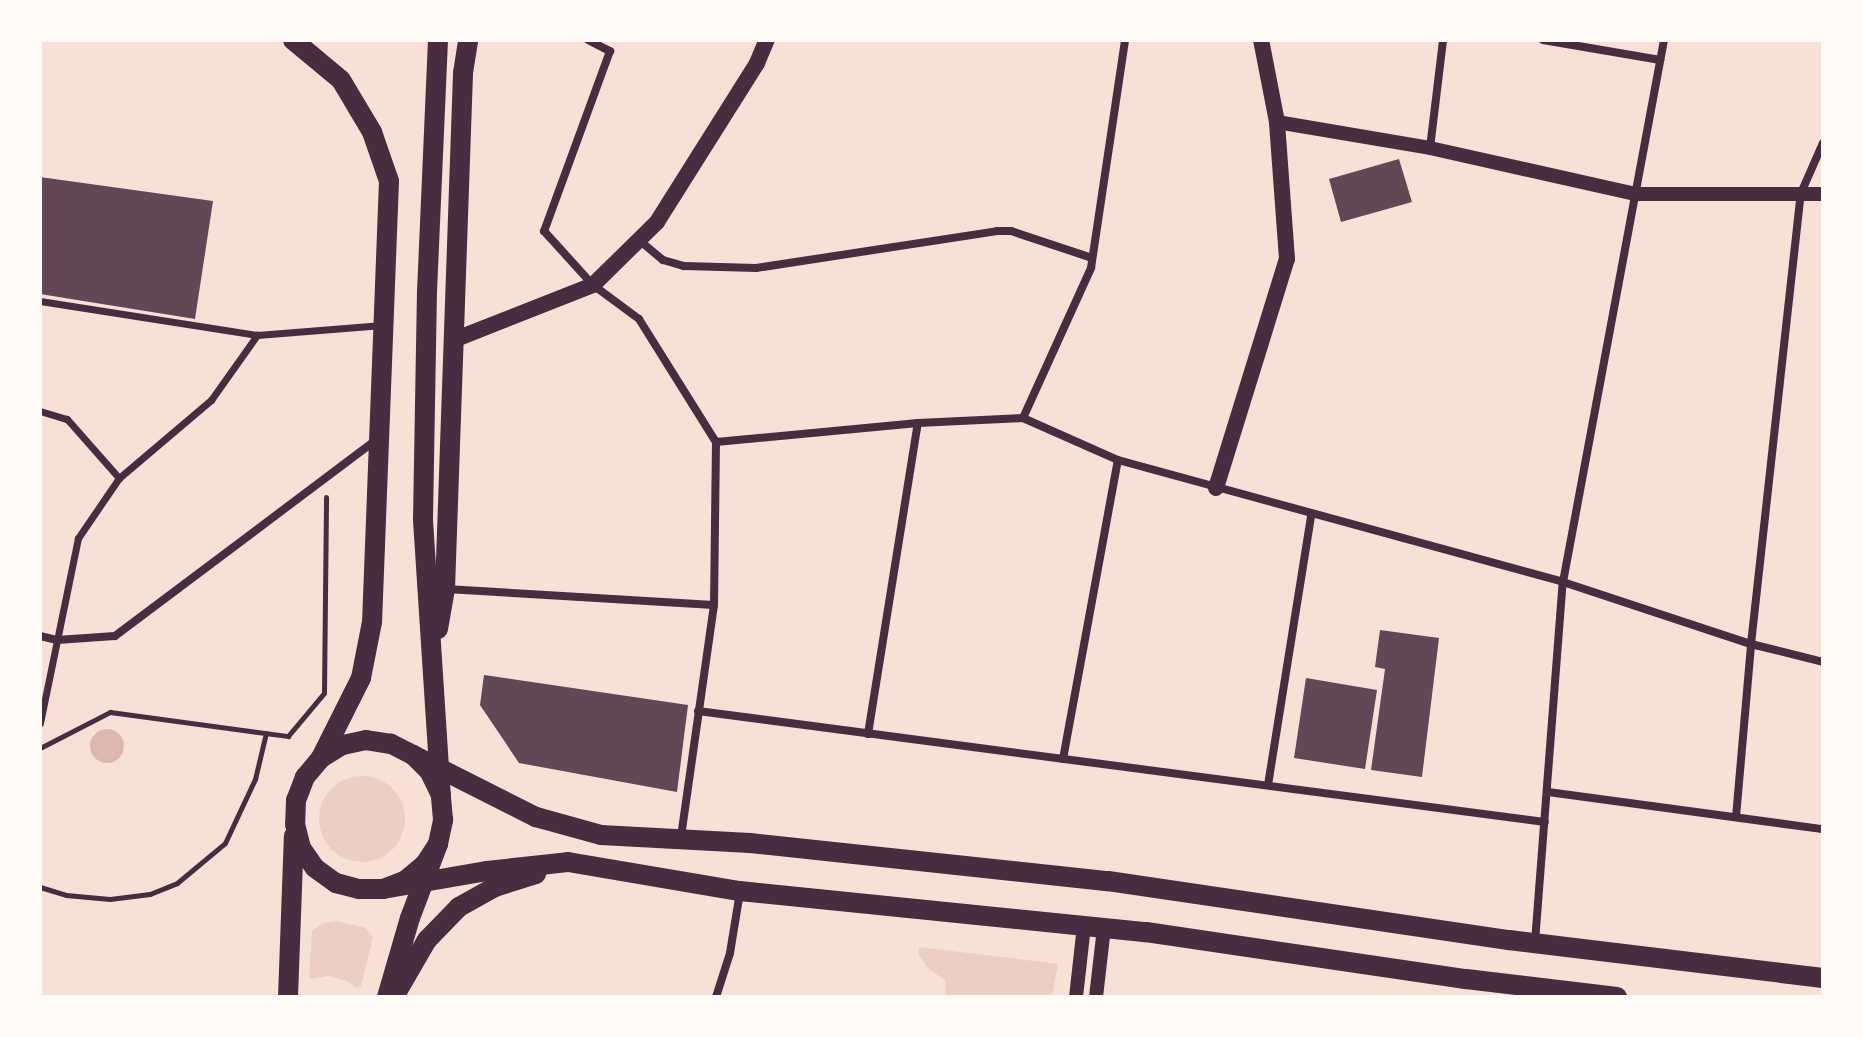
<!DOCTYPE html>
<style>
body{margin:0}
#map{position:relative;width:1863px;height:1037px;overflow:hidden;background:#f7e1d7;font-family:Poppins,sans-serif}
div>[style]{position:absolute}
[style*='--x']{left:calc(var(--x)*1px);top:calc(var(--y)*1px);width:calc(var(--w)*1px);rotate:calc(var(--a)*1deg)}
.green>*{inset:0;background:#ebcfc5}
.round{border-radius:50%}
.water>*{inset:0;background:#dcb8b0}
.building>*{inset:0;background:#644757}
.path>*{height:5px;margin:-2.5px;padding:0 2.5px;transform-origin:2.5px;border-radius:2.5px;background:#4a2c40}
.pedestrian>*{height:7px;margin:-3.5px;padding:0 3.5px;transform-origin:3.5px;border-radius:3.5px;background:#4a2c40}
.minor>*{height:8px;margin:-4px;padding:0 4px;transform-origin:4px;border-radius:4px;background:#4a2c40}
.tertiary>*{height:14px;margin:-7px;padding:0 7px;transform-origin:7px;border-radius:7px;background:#4a2c40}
.secondary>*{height:16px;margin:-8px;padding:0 8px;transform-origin:8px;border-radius:8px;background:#4a2c40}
.primary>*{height:20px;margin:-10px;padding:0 10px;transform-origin:10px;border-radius:10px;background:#4a2c40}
span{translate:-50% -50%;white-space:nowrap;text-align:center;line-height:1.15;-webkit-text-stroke:6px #fffaf5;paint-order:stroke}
.frame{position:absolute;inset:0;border:42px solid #fffaf5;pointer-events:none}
</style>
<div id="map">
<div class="green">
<i class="round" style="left:319px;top:776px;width:86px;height:86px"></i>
<i style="clip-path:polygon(336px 921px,366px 928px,373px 937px,361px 986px,356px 988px,347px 981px,328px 976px,309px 979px,312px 931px,322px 923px)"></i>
<i style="clip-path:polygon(919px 947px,1058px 964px,1052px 997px,946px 997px,945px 980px,930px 970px,919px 956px)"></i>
</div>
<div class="water">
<i class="round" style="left:90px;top:729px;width:34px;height:34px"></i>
</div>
<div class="building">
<i style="clip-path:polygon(1399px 159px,1412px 202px,1341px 222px,1329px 179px)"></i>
<i style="clip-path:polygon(40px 177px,213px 201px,195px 319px,40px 294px)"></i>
<i style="clip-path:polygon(1380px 630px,1439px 638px,1422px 777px,1371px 770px,1385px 669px,1375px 667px)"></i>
<i style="clip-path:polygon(484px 675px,688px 705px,677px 792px,519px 763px,480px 705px)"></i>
<i style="clip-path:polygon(1306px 678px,1377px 690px,1365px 769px,1294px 758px)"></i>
</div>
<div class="path">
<i style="--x:40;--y:748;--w:79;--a:-27.2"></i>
<i style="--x:110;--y:712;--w:180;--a:7.7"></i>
<i style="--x:288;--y:736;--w:56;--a:-50.1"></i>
<i style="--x:324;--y:693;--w:196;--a:-89.4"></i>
<i style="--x:40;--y:887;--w:27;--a:17"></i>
<i style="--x:66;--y:895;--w:44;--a:5.2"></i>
<i style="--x:110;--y:899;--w:40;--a:-7.1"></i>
<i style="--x:150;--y:894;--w:29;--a:-22"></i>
<i style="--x:177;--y:883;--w:62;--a:-39.8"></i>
<i style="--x:225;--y:843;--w:71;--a:-64.9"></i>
<i style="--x:255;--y:779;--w:47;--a:-76.6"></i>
</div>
<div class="pedestrian">
<i style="--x:40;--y:301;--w:220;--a:8.9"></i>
<i style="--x:257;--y:335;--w:126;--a:-4.5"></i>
<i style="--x:40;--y:411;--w:28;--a:17"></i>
<i style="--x:67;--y:419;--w:79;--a:48.6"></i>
<i style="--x:119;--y:478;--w:73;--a:124.3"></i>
<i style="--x:78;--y:538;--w:189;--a:101.6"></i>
<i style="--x:119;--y:478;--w:121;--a:-40.3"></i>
<i style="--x:211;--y:400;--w:80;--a:-54.7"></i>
</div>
<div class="minor">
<i style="--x:588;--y:40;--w:25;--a:27"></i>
<i style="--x:610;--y:51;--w:192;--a:110.1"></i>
<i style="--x:544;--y:231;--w:73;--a:47.8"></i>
<i style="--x:593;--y:285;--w:57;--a:36.5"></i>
<i style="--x:639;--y:319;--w:145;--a:58"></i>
<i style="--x:716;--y:442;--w:163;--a:90.7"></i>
<i style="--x:714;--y:605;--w:234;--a:98.1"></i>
<i style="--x:1543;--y:40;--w:119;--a:9.7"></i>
<i style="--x:1430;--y:148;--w:109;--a:-83.1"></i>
<i style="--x:639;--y:240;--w:31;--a:40"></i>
<i style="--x:663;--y:260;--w:22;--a:16"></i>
<i style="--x:684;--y:266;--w:72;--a:1.6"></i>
<i style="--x:756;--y:268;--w:244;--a:-8.7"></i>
<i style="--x:997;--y:231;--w:14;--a:0"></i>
<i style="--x:1011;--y:231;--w:85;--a:18.4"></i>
<i style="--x:1023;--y:418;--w:165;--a:-65.6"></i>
<i style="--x:1091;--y:268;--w:231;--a:-81.5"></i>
<i style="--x:716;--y:442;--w:203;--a:-5.4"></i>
<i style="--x:918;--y:423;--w:105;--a:-2.7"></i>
<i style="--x:1023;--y:418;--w:104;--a:23.9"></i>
<i style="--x:1118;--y:460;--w:461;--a:15.3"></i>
<i style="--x:1563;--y:582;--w:198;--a:18.3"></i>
<i style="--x:1751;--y:644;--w:74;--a:14"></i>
<i style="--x:446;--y:589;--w:268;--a:3.4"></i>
<i style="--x:40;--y:636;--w:17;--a:13"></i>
<i style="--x:57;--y:640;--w:58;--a:-3.9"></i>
<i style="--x:115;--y:636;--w:328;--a:-36.9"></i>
<i style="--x:698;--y:711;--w:854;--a:7.47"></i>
<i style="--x:868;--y:734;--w:315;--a:-80.9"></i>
<i style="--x:1063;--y:759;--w:304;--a:-79.6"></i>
<i style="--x:1268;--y:785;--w:272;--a:-80.9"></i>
<i style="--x:1548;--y:792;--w:277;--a:7.7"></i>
<i style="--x:1736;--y:817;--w:174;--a:-85"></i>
<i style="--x:1751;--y:644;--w:454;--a:-83.7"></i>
<i style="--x:1801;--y:193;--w:55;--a:-66.3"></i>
<i style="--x:1535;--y:942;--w:361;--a:-85.6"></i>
<i style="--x:1563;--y:582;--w:551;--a:-79.44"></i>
<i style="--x:716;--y:997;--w:46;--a:-72.3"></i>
<i style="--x:730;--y:953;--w:62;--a:-80.7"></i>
</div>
<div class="tertiary">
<i style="--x:1277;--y:122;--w:155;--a:9.6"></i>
<i style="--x:1430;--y:148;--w:210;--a:12.6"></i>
<i style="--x:1635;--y:194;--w:188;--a:0"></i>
<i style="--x:1076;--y:997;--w:71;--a:-83.6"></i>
<i style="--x:1096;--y:997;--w:69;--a:-83.4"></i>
</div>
<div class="secondary">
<i style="--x:456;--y:339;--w:147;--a:-21.5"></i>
<i style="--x:593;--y:285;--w:90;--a:-44.5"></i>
<i style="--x:657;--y:222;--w:188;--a:-57.8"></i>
<i style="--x:757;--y:63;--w:25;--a:-67"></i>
<i style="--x:1216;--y:488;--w:240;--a:-72.8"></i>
<i style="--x:1287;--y:259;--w:137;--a:-94.2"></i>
<i style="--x:1277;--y:122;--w:84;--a:-101"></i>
</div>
<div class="primary">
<i style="--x:293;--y:40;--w:62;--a:39.8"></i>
<i style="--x:341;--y:80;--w:61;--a:59.2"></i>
<i style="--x:372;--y:132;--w:52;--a:70.9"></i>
<i style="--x:389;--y:181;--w:441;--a:92.2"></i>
<i style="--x:372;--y:622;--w:57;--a:101.1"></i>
<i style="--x:361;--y:678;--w:89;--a:116.6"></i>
<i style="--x:438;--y:40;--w:250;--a:92.5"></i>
<i style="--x:427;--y:290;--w:230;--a:91"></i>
<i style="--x:423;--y:520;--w:276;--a:86.3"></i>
<i style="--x:438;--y:629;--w:41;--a:-80.1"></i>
<i style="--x:445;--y:589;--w:516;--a:-88"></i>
<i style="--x:463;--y:73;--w:33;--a:-81"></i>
<i style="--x:413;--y:755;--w:138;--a:26.8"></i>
<i style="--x:536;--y:817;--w:67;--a:15.5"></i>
<i style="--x:601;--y:835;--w:149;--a:3.1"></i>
<i style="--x:750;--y:843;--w:360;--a:6.1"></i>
<i style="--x:1108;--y:881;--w:405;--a:8.4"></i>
<i style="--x:1509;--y:940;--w:316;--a:6.9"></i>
<i style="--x:383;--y:889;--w:106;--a:-9.8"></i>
<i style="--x:487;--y:871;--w:81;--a:-6.3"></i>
<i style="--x:568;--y:862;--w:174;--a:9.6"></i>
<i style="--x:740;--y:891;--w:408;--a:5.8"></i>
<i style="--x:1146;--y:932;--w:323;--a:8.4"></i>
<i style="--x:1466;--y:979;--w:152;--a:6.8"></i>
<i style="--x:398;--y:990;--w:58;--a:-59.9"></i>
<i style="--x:427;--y:940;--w:46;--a:-45.9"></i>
<i style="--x:459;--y:907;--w:41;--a:-29.1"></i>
<i style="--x:495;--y:887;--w:43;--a:-17.6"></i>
<i style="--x:288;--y:997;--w:161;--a:-87.9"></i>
<i style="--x:387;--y:997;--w:82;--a:-73.8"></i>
<i style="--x:410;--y:918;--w:79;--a:-69.3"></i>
<i style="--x:438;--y:844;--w:25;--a:-78"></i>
<i style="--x:443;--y:820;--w:25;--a:-95"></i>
<i style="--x:441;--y:795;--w:25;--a:-116"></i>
<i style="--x:430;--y:772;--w:24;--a:-135"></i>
<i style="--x:413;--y:755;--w:25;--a:-153"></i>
<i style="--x:391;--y:744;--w:25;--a:-171"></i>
<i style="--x:366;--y:740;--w:25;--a:168"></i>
<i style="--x:342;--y:745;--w:25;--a:148"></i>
<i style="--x:321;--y:758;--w:25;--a:130"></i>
<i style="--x:305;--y:777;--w:25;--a:111"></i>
<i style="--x:296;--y:800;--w:24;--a:92"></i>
<i style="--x:295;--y:824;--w:25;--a:76"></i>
<i style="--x:301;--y:848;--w:24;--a:55"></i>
<i style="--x:315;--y:868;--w:26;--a:36"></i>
<i style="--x:336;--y:883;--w:24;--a:15"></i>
<i style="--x:359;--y:889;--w:24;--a:0"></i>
<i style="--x:383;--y:889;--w:25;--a:-21"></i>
<i style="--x:406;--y:880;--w:25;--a:-40"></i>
<i style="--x:425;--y:864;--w:24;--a:-57"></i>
</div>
<div class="frame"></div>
</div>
